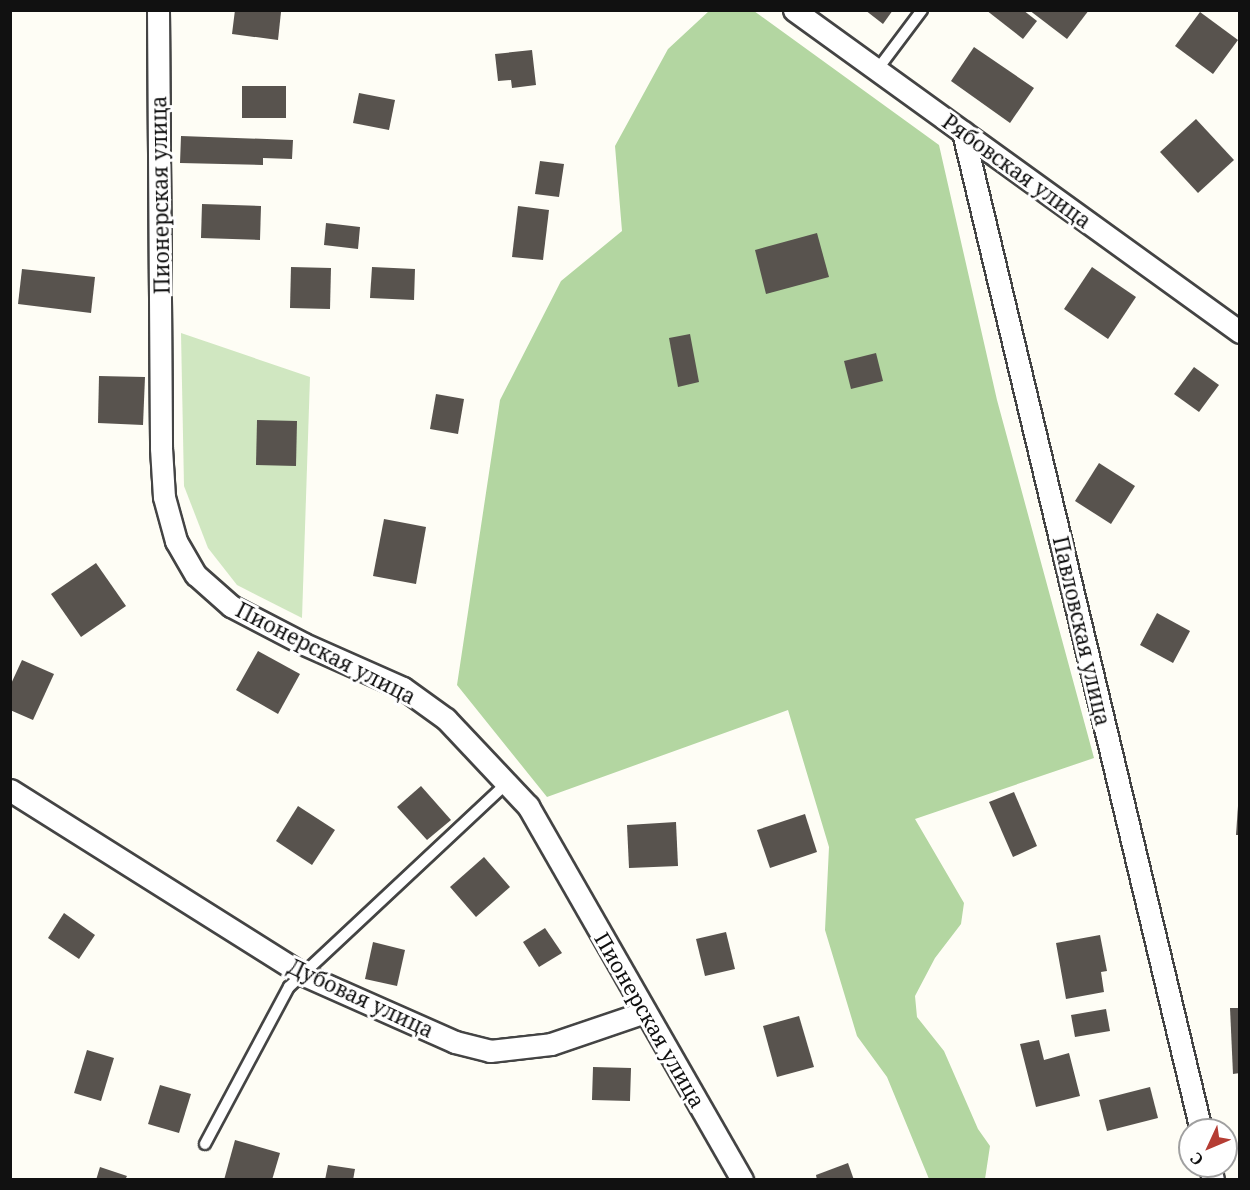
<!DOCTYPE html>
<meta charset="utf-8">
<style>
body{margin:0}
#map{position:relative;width:1250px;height:1190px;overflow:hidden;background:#fefdf5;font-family:"Noto Serif",serif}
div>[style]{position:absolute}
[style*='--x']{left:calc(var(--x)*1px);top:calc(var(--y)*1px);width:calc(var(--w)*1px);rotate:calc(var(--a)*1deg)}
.green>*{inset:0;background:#d0e7c1}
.forest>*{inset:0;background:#b3d6a1}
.building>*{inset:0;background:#58534e}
.roads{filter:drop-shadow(2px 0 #444) drop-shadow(-2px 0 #444) drop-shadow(0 2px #444) drop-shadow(0 -2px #444)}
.lane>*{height:10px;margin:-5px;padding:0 5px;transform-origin:5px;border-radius:5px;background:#fff}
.street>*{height:21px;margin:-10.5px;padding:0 10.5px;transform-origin:10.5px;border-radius:10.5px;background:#fff}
span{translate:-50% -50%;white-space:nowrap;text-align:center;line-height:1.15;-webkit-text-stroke:6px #fff;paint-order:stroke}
.street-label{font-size:21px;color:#111}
.frame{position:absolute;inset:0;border:12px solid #111;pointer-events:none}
.north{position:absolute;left:1178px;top:1118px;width:60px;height:60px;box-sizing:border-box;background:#fff;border:2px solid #a0a0a0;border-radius:50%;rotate:226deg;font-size:16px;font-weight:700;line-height:24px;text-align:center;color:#111}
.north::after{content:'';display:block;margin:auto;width:21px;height:27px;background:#b53d34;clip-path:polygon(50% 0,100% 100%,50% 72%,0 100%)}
</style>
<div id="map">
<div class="green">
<i style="clip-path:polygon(181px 333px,310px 377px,302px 618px,237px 585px,208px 548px,184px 486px)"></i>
</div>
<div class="forest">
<i style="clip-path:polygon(709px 11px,754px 11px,939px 145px,997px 400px,1094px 758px,915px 819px,964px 903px,961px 924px,935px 958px,915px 996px,917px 1017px,944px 1051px,978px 1129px,990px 1146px,985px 1179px,929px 1179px,887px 1077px,857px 1036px,825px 930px,829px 847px,788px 710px,547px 797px,457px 685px,500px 400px,561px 281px,622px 231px,615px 146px,668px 49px)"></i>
</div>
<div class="building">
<i style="clip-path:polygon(235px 10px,281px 12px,278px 40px,232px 34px)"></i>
<i style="clip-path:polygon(865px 10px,893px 10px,883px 24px)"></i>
<i style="clip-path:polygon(986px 10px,1023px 10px,1037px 21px,1023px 39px)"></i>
<i style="clip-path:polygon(1029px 10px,1089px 10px,1067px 39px)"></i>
<i style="clip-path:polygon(1200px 12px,1238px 40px,1213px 74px,1175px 46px)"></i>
<i style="clip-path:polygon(974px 47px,1034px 88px,1010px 123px,951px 81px)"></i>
<i style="clip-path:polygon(532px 50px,536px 85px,512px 88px,511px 80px,498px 81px,495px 54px)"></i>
<i style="clip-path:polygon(242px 86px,286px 86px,286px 118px,242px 118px)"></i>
<i style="clip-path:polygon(359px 93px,395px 100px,389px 130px,353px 123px)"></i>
<i style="clip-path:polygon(1196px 119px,1234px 160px,1198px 193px,1160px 152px)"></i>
<i style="clip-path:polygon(181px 136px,293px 140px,292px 159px,263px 158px,263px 165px,180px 163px)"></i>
<i style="clip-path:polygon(540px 161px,564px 164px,559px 197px,535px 194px)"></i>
<i style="clip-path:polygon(202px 204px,261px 206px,260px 240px,201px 238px)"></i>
<i style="clip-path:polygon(518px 206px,549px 210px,543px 260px,512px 257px)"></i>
<i style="clip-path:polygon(326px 223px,360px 227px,358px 249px,324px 245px)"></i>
<i style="clip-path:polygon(817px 233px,829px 277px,766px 294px,755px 250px)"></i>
<i style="clip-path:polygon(291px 267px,331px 268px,330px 309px,290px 308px)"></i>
<i style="clip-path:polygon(372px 267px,415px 269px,414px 300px,370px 298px)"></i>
<i style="clip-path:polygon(1092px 267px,1136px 297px,1108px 339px,1064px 309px)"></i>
<i style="clip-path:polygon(22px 269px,95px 277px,91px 313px,18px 304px)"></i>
<i style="clip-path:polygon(690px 334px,699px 382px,678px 387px,669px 338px)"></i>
<i style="clip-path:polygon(876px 353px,883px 381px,851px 389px,844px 361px)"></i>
<i style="clip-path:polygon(1194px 367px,1219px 385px,1199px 412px,1174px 394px)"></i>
<i style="clip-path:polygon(99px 376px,145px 377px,143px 425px,98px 423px)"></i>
<i style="clip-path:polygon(436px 394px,464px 399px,458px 434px,430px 429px)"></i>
<i style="clip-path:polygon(257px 420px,297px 421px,296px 466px,256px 465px)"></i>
<i style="clip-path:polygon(1099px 463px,1135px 486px,1111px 524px,1075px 501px)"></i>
<i style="clip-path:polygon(384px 519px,426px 527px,416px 584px,373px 576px)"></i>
<i style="clip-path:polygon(96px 563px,126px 606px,81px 637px,51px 594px)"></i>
<i style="clip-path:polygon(1157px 613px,1190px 631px,1173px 663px,1140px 645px)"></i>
<i style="clip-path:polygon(258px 651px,300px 674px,278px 714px,236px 690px)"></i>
<i style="clip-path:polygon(22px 660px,54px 674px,33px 720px,10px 710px,10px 686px)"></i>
<i style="clip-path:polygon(421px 786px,451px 820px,427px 840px,397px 807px)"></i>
<i style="clip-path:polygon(1014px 792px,1037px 846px,1013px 857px,989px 802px)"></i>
<i style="clip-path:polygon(298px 806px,335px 830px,312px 865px,276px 841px)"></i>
<i style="clip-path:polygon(1238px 806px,1240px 806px,1240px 835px,1236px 835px)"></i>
<i style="clip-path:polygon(805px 814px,817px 852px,770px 868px,757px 830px)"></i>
<i style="clip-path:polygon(676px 822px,678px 866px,629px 868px,627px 825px)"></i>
<i style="clip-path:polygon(484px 857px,510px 887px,476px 917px,450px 887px)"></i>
<i style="clip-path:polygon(64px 913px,95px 935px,79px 959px,48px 938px)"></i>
<i style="clip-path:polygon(545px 928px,562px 953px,539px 967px,523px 942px)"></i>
<i style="clip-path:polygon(726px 932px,735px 969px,705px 976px,696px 939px)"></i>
<i style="clip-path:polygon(1100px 935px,1107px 971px,1101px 972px,1104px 992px,1066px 999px,1056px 943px)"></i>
<i style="clip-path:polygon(373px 942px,405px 950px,397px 986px,365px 979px)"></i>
<i style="clip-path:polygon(1230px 1008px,1240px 1008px,1240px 1073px,1233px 1074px)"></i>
<i style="clip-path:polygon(1106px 1009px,1110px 1031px,1075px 1037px,1071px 1015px)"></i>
<i style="clip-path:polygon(799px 1016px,814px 1067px,777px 1077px,763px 1026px)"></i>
<i style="clip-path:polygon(1039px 1040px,1044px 1060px,1069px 1053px,1080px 1096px,1036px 1107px,1020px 1044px)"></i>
<i style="clip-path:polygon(87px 1050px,114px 1058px,101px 1101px,74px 1093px)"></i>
<i style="clip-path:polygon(593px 1067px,631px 1068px,630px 1101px,592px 1100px)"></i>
<i style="clip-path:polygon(160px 1085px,191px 1094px,179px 1133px,148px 1124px)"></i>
<i style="clip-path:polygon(1150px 1087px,1158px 1118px,1107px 1131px,1099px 1100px)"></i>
<i style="clip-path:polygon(235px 1140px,280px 1153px,272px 1180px,224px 1180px)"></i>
<i style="clip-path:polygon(848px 1163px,854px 1180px,817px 1180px,816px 1175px)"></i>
<i style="clip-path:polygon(328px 1165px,355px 1169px,353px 1180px,325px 1180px)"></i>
<i style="clip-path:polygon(100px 1167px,127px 1176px,125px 1180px,96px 1180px)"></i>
</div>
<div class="roads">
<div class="lane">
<i style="--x:877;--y:70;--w:75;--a:-53.1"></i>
<i style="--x:205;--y:1144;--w:178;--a:-61.9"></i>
<i style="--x:289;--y:987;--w:299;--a:-43.1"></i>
</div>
<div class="street">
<i style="--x:158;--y:10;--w:438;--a:89.6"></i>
<i style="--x:161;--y:448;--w:49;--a:86.5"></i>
<i style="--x:164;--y:497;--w:46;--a:74.7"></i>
<i style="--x:176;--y:541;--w:39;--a:60"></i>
<i style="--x:196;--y:575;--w:47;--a:41.5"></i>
<i style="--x:231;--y:606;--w:82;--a:27.5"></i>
<i style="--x:304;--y:644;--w:108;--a:24"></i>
<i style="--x:403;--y:688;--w:53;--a:35.8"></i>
<i style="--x:446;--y:719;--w:120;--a:46.7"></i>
<i style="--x:528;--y:806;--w:431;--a:60.2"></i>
<i style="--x:794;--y:10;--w:550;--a:35.83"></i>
<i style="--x:963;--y:132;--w:1026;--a:76.59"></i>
<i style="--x:10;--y:790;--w:347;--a:32.2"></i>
<i style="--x:304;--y:975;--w:165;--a:23.9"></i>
<i style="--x:455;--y:1042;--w:36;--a:14"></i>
<i style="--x:490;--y:1051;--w:61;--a:-6.5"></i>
<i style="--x:551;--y:1044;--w:99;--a:-18.8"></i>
<i style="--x:1210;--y:1166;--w:14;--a:78"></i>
</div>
</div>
<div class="street-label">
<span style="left:1017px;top:171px;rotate:36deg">Рябовская улица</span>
<span style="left:160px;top:195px;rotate:-91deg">Пионерская улица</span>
<span style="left:1082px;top:631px;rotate:77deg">Павловская улица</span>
<span style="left:326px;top:653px;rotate:27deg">Пионерская улица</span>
<span style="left:361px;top:998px;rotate:25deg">Дубовая улица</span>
<span style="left:650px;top:1020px;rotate:60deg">Пионерская улица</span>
</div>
<div class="frame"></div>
<div class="north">С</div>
</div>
